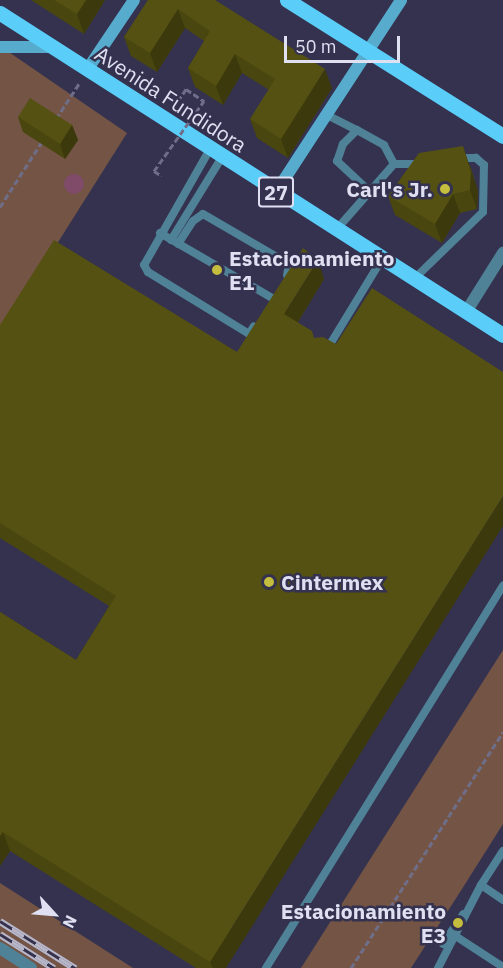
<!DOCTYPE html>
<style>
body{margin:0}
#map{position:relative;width:503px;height:968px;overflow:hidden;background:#34324f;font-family:"IBM Plex Sans",sans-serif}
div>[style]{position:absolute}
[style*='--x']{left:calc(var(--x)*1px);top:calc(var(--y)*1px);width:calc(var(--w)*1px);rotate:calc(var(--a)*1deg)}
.green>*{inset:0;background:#745445}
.water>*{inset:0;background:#7f4b68}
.round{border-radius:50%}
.path>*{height:3px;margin-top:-1.5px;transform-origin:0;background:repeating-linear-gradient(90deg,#6f6e88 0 6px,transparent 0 9px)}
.lane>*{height:8px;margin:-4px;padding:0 4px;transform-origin:4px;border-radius:4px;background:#4f8297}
.street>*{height:12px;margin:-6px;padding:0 6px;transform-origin:6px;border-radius:6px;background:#4f8297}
.secondary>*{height:12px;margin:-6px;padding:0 6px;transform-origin:6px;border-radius:6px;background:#57acce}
.primary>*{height:15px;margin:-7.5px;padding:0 7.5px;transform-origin:7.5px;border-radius:7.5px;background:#5acdf8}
.rail>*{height:7px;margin-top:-3.5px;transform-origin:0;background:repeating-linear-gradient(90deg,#34324f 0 14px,#b7b7cc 0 28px);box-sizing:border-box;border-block:2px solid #b7b7cc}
.path-bridge>*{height:3px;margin-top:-1.5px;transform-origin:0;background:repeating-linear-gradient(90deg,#6f6e88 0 6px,transparent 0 9px)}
.wall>*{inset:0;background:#49460f}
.shaded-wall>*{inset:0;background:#3c390d}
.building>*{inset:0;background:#555112}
.dots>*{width:16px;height:16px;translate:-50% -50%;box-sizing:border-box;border:3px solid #34324f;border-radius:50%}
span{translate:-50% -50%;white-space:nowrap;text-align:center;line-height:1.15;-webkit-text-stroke:5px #34324f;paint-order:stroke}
.shield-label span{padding:2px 4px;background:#34324f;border:2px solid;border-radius:4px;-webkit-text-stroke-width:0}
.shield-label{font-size:20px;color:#e0e0f3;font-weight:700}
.street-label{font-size:21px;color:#e0e0f3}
.poi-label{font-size:21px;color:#e0e0f3;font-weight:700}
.right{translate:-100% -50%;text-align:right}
.left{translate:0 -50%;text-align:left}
.north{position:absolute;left:24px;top:884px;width:60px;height:60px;-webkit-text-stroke:4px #34324f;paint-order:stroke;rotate:116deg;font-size:16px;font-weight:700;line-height:24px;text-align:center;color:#e0e0f3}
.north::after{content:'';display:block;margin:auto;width:21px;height:27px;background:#e0e0f3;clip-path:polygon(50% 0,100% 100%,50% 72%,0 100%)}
.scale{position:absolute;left:284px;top:36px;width:116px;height:27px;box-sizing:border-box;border:3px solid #e0e0f3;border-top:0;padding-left:8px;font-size:18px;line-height:21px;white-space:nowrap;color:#e0e0f3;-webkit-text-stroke:4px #34324f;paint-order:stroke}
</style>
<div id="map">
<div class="green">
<i style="clip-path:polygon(0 46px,127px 133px,0 334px)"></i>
<i style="clip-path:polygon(503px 650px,503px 824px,462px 889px,411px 968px,301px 968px)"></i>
<i style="clip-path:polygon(0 883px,133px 968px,0 968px)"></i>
</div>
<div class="water">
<i class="round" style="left:64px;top:174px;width:20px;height:20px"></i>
</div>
<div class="path">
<i style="--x:173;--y:109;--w:24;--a:-57"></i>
<i style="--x:186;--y:89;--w:22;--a:34"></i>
<i style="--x:56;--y:119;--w:44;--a:-57"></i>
<i style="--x:154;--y:171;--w:9;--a:32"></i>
<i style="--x:0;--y:207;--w:80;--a:-57.3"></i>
<i style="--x:351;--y:968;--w:281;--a:-57.2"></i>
</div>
<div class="lane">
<i style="--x:327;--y:115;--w:34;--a:27"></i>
<i style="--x:210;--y:149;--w:133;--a:119.6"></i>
<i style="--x:144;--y:265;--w:8;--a:60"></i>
<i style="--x:148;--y:272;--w:119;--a:31.5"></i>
<i style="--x:249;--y:334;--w:9;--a:-58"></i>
<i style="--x:394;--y:164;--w:26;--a:0"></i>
<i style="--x:336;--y:230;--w:88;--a:-48.7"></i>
<i style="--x:394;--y:164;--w:21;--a:-118"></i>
<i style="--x:384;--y:145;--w:31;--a:-151"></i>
<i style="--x:357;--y:130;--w:20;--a:135"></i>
<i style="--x:343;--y:144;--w:18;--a:109"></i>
<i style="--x:337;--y:161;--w:42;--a:43.1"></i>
<i style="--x:160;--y:233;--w:129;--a:30.1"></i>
<i style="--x:171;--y:240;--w:97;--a:-58.4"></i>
<i style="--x:178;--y:244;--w:27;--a:-57"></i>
<i style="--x:193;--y:221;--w:12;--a:-35"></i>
<i style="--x:203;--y:214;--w:99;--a:30.2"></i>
<i style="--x:289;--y:264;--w:11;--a:100"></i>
<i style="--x:414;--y:279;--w:96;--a:-44.2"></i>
<i style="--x:483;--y:212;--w:47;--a:-88.8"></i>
<i style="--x:484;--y:165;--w:11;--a:-139"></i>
<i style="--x:476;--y:158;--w:19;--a:180"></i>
<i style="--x:326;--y:351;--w:108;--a:-58.7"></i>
<i style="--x:503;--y:851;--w:40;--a:122.9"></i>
<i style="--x:481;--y:885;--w:27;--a:34"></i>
<i style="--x:457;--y:937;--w:55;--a:33.1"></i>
<i style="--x:443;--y:944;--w:36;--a:-56"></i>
<i style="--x:266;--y:968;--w:450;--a:-58.2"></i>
<i style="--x:438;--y:968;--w:93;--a:-62.6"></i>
</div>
<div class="street">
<i style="--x:466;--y:312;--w:70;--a:-57.9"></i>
<i style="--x:0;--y:948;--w:37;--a:33"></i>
</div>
<div class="secondary">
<i style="--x:0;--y:47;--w:52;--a:0"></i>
<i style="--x:87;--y:70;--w:84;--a:-56.1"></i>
<i style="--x:276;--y:192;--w:229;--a:-56.9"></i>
</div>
<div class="primary">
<i style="--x:287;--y:0;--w:255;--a:32.2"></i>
<i style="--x:0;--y:13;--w:597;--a:32.63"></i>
</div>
<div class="rail">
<i style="--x:0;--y:921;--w:89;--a:32.1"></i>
<i style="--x:0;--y:934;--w:64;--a:32.2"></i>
</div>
<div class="path-bridge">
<i style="--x:154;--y:171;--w:86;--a:-54.5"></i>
</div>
<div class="wall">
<i style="clip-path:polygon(31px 0,105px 0,84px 34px)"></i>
<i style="clip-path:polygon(148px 0,215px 0,332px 88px,288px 158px,257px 138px,250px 119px,269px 90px,242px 73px,223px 105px,195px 87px,188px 68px,204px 41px,185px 28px,157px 72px,131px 56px,124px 37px)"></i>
<i style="clip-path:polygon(18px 117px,72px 125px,78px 140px,65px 159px,23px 132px)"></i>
<i style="clip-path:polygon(470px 165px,478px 191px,477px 209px,460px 213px,442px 243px,395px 215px,388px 196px)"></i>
<i style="clip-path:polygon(324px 279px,298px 322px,226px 968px,196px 968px,10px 851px,0 866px,0 612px,76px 660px,109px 606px,0 538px,0 325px,237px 352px)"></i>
</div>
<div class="shaded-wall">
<i style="clip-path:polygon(86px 0,105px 0,84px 34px,77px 14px)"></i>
<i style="clip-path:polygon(178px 9px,185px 28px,157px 72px,150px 53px)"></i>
<i style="clip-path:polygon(235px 54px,242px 73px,223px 105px,216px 86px)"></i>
<i style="clip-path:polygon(325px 69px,332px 88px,288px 158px,281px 139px)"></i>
<i style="clip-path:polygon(72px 125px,78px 140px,65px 159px,60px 144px)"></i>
<i style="clip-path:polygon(463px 146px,478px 191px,477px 209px,470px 190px)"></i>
<i style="clip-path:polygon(453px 194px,460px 213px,442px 243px,435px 224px)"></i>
<i style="clip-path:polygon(318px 260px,324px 279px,291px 333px,284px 314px)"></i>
<i style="clip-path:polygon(503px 496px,503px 526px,226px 968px,213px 968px,210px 962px)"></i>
<i style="clip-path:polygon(3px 832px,10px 851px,0 866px,0 836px)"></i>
</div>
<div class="building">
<i style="clip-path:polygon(54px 0,86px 0,77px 14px)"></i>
<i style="clip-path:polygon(148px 0,215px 0,325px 69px,281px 139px,250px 119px,275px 79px,235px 54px,216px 86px,188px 68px,210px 31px,178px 9px,150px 53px,124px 37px)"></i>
<i style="clip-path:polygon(30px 98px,72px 125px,60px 144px,18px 117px)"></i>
<i style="clip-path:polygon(463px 146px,471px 172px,470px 190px,453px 194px,435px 224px,388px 196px,419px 153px)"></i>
<i style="clip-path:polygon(54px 240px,237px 352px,303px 248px,318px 260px,284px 314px,312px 331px,314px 338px,323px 337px,336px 344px,372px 288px,503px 372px,503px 496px,210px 962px,3px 832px,0 836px,0 612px,76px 660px,116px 596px,0 523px,0 325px)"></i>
</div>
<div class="dots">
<i style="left:445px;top:189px;background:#c4bd3e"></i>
<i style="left:217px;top:270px;background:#c4bd3e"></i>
<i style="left:269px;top:582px;background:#c4bd3e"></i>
<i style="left:458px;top:923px;background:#c4bd3e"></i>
</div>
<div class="shield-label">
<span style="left:276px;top:192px">27</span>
</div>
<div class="street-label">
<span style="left:171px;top:99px;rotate:33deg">Avenida Fundidora</span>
</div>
<div class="poi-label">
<span class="right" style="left:433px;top:189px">Carl's Jr.</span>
<span class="left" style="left:229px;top:270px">Estacionamiento<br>E1</span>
<span class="left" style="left:281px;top:582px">Cintermex</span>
<span class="right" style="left:446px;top:923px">Estacionamiento<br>E3</span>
</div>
<div class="north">N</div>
<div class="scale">50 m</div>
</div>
